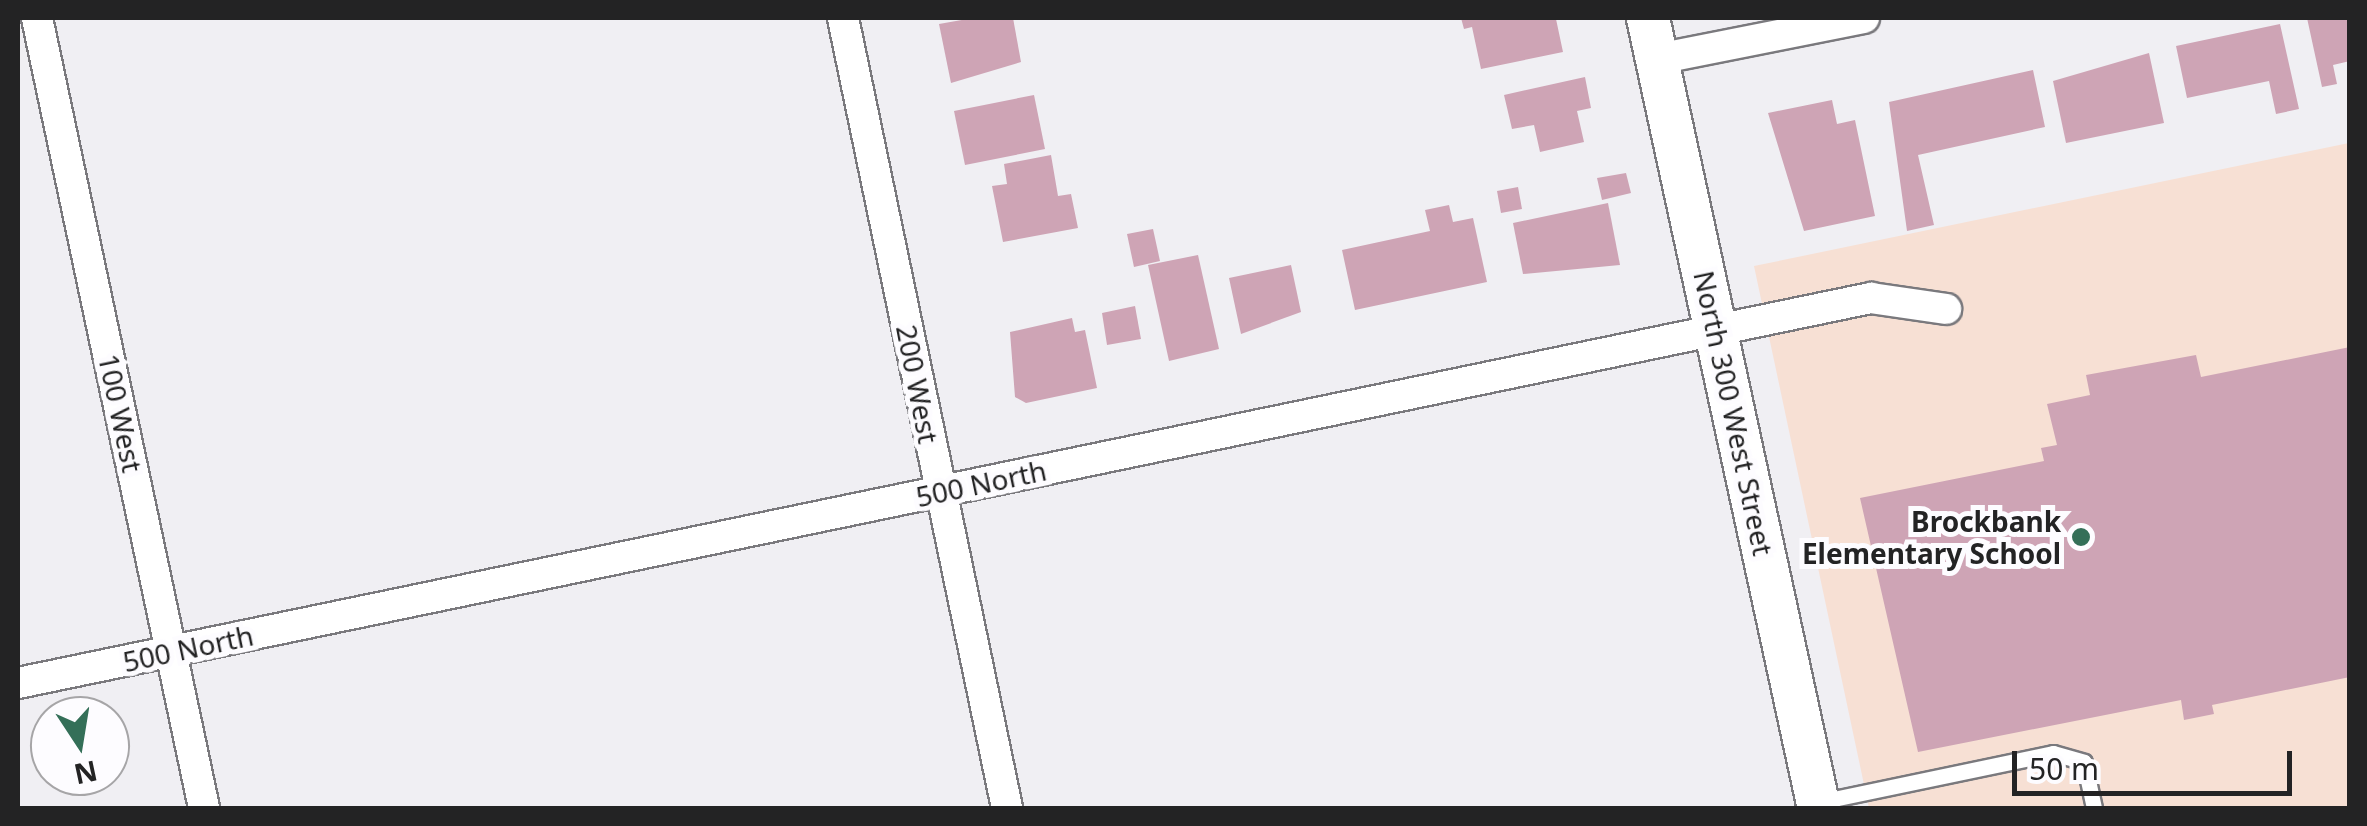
<!DOCTYPE html>
<style>
body{margin:0}
#map{position:relative;width:2367px;height:826px;overflow:hidden;background:#f0eff3;font-family:"Noto Sans",sans-serif}
div>[style]{position:absolute}
[style*='--x']{left:calc(var(--x)*1px);top:calc(var(--y)*1px);width:calc(var(--w)*1px);rotate:calc(var(--a)*1deg)}
.education>*{inset:0;background:#f7e0d4}
.building>*{inset:0;background:#cea4b5}
.roads{filter:drop-shadow(2px 0 #7a797d) drop-shadow(-2px 0 #7a797d) drop-shadow(0 2px #7a797d) drop-shadow(0 -2px #7a797d)}
.lane>*{height:15px;margin:-7.5px;padding:0 7.5px;transform-origin:7.5px;border-radius:7.5px;background:#fff}
.street>*{height:30px;margin:-15px;padding:0 15px;transform-origin:15px;border-radius:15px;background:#fff}
.secondary>*{height:42px;margin:-21px;padding:0 21px;transform-origin:21px;border-radius:21px;background:#fff}
.dots>*{width:28px;height:28px;translate:-50% -50%;box-sizing:border-box;border:5px solid #fdfcff;border-radius:50%}
span{translate:-50% -50%;white-space:nowrap;text-align:center;line-height:1.15;-webkit-text-stroke:10px #fdfcff;paint-order:stroke}
.street-label{font-size:28px;color:#232324}
.poi-label{font-size:28px;color:#232324;font-weight:700}
.right{translate:-100% -50%;text-align:right}
.frame{position:absolute;inset:0;border:20px solid #232324;pointer-events:none}
.north{position:absolute;left:30px;top:696px;width:100px;height:100px;box-sizing:border-box;background:#fdfcff;border:2px solid #a6a5a7;border-radius:50%;rotate:168deg;font-size:28px;font-weight:700;line-height:40px;text-align:center;color:#232324}
.north::after{content:'';display:block;margin:auto;width:35px;height:45px;background:#346f58;clip-path:polygon(50% 0,100% 100%,50% 72%,0 100%)}
.scale{position:absolute;left:2012px;top:751px;width:280px;height:45px;box-sizing:border-box;border:5px solid #232324;border-top:0;padding-left:12px;font-size:30px;line-height:35px;white-space:nowrap;color:#232324;-webkit-text-stroke:8px #fdfcff;paint-order:stroke}
</style>
<div id="map">
<div class="education">
<i style="clip-path:polygon(2349px 143px,2349px 808px,1869px 808px,1754px 266px)"></i>
</div>
<div class="building">
<i style="clip-path:polygon(973px 18px,1013px 18px,1021px 62px,951px 83px,939px 24px)"></i>
<i style="clip-path:polygon(1461px 18px,1556px 19px,1563px 52px,1481px 69px,1472px 27px,1464px 29px)"></i>
<i style="clip-path:polygon(2307px 18px,2350px 18px,2350px 61px,2333px 65px,2337px 84px,2322px 87px)"></i>
<i style="clip-path:polygon(2280px 24px,2299px 109px,2276px 114px,2269px 81px,2187px 98px,2176px 46px)"></i>
<i style="clip-path:polygon(2149px 53px,2164px 123px,2066px 143px,2053px 81px)"></i>
<i style="clip-path:polygon(2033px 70px,2045px 127px,1918px 155px,1934px 225px,1907px 231px,1889px 102px)"></i>
<i style="clip-path:polygon(1585px 77px,1591px 108px,1577px 111px,1584px 142px,1540px 152px,1534px 125px,1512px 129px,1504px 95px)"></i>
<i style="clip-path:polygon(1034px 95px,1045px 149px,965px 165px,954px 111px)"></i>
<i style="clip-path:polygon(1832px 100px,1837px 124px,1855px 120px,1875px 216px,1804px 231px,1768px 113px)"></i>
<i style="clip-path:polygon(1051px 155px,1058px 196px,1071px 194px,1078px 228px,1003px 242px,992px 186px,1007px 184px,1004px 164px)"></i>
<i style="clip-path:polygon(1626px 173px,1631px 193px,1602px 200px,1597px 178px)"></i>
<i style="clip-path:polygon(1518px 187px,1522px 209px,1501px 213px,1497px 191px)"></i>
<i style="clip-path:polygon(1608px 203px,1620px 265px,1523px 274px,1513px 223px)"></i>
<i style="clip-path:polygon(1449px 205px,1453px 222px,1473px 218px,1487px 282px,1355px 310px,1342px 250px,1430px 231px,1425px 210px)"></i>
<i style="clip-path:polygon(1153px 229px,1160px 261px,1134px 267px,1127px 234px)"></i>
<i style="clip-path:polygon(1198px 255px,1219px 349px,1169px 361px,1148px 265px)"></i>
<i style="clip-path:polygon(1291px 265px,1301px 312px,1241px 334px,1229px 278px)"></i>
<i style="clip-path:polygon(1135px 306px,1141px 339px,1107px 345px,1102px 313px)"></i>
<i style="clip-path:polygon(1072px 318px,1075px 332px,1085px 330px,1097px 388px,1026px 403px,1015px 397px,1010px 332px)"></i>
<i style="clip-path:polygon(2350px 347px,2350px 677px,2212px 705px,2214px 714px,2184px 720px,2181px 700px,1918px 752px,1860px 498px,2044px 461px,2041px 448px,2057px 445px,2047px 404px,2090px 395px,2086px 375px,2196px 355px,2201px 377px)"></i>
</div>
<div class="roads">
<div class="lane">
<i style="--x:1819;--y:802;--w:239;--a:-11.8"></i>
<i style="--x:2053;--y:753;--w:32;--a:16"></i>
<i style="--x:2084;--y:762;--w:47;--a:77.7"></i>
</div>
<div class="street">
<i style="--x:37;--y:18;--w:807;--a:78.06"></i>
<i style="--x:843;--y:18;--w:807;--a:78.27"></i>
<i style="--x:1657;--y:59;--w:211;--a:-11.2"></i>
<i style="--x:18;--y:683;--w:1893;--a:-11.74"></i>
<i style="--x:1871;--y:298;--w:76;--a:8.3"></i>
</div>
<div class="secondary">
<i style="--x:1648;--y:18;--w:808;--a:77.79"></i>
</div>
</div>
<div class="dots">
<i style="left:2081px;top:537px;background:#346f58"></i>
</div>
<div class="street-label">
<span style="left:918px;top:384px;rotate:79deg">200 West</span>
<span style="left:121px;top:413px;rotate:78deg">100 West</span>
<span style="left:1734px;top:413px;rotate:78deg">North 300 West Street</span>
<span style="left:981px;top:483px;rotate:-12deg">500 North</span>
<span style="left:188px;top:648px;rotate:-12deg">500 North</span>
</div>
<div class="poi-label">
<span class="right" style="left:2061px;top:537px">Brockbank<br>Elementary School</span>
</div>
<div class="frame"></div>
<div class="north">N</div>
<div class="scale">50 m</div>
</div>
